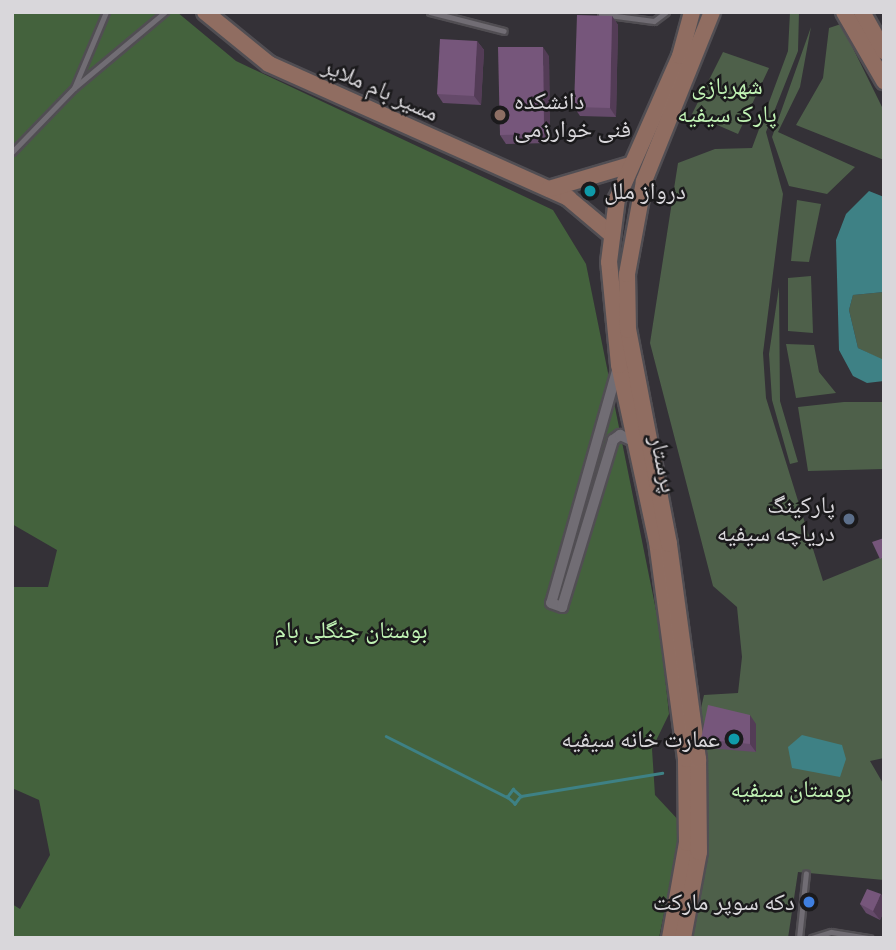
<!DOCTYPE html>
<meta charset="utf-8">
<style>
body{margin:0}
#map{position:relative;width:896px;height:950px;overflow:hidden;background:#343137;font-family:Cabin,"Noto Naskh Arabic",sans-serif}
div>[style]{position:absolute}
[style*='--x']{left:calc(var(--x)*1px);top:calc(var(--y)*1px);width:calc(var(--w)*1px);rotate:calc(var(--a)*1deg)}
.green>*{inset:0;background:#4e604a}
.forest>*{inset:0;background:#44623d}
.water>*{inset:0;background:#3e8185}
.stream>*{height:2.5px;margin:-1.25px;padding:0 1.25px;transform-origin:1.25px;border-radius:1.25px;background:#3e8185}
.roads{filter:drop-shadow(2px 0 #514e53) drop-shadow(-2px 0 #514e53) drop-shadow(0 2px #514e53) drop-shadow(0 -2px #514e53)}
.lane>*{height:5px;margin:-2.5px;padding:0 2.5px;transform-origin:2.5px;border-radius:2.5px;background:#716d74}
.street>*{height:10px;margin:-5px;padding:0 5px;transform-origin:5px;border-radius:5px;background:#716d74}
.secondary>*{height:16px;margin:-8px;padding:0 8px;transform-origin:8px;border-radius:8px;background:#906d61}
.wall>*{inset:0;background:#654a6a}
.shaded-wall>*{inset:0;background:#533c56}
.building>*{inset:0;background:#76567b}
.dots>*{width:19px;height:19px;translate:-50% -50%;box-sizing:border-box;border:4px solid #1b1a1c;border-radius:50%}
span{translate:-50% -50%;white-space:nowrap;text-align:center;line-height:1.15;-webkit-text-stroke:5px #1b1a1c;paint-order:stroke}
.park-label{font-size:24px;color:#c1f4b5}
.street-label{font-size:24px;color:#d9d7db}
.poi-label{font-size:24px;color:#d9d7db}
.left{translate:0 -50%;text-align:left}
.right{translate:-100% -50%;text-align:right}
.frame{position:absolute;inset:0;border:14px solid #d9d7db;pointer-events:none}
</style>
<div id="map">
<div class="green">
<i style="clip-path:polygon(790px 12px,799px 12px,798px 51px,766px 132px,783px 194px,763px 353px,766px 398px,823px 581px,884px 556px,884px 758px,870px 761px,884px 785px,884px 880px,798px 872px,788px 938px,692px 938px,708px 793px,701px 708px,704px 695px,738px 693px,742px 657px,737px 607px,713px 586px,650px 343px,678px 163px,715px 149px,752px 148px,788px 51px)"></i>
<i style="clip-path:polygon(841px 24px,884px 111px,884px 160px,796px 125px,823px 78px,829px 28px)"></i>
<i style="clip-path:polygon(811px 27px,800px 87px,778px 132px,855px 167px,827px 194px,789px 186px,772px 137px)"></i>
<i style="clip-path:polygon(723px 52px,769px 68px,738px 134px,692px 114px)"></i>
<i style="clip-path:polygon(797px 200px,821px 204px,809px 262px,791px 261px)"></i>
<i style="clip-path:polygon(811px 276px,813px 333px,788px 331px,788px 278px)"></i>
<i style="clip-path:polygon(779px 287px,780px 401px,798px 462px,790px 464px,772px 400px,769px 354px)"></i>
<i style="clip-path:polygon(884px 292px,884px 360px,882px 360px,858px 348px,849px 310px,853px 295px)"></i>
<i style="clip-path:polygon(786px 344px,814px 345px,819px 372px,836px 393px,796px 398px)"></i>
<i style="clip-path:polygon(844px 402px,884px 402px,884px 469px,808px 471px,798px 407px)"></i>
</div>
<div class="forest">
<i style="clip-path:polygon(12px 12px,177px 12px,236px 61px,553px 210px,586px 264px,660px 630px,669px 714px,652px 749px,655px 795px,682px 824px,659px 938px,12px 938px,12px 904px,20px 909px,50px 855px,39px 800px,12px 788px,12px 587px,48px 587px,57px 550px,12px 524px)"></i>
</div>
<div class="water">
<i style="clip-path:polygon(869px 191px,884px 197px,884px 292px,853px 295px,849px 310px,858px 348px,884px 360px,884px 381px,867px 383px,853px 376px,839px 350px,836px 240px,846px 214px)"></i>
<i style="clip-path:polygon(802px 735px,842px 745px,846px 759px,840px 777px,792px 768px,788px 747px)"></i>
</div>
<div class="stream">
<i style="--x:386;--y:736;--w:136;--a:26.8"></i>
<i style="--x:521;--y:796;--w:10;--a:127"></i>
<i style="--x:515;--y:804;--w:11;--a:-139"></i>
<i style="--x:507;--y:797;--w:10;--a:-53"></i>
<i style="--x:513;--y:789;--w:11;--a:41"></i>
<i style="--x:521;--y:796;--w:143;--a:-9.3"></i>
</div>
<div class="roads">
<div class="lane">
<i style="--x:430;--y:12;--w:76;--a:14.4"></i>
<i style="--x:601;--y:14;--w:53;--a:7.5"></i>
<i style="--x:654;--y:21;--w:15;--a:-37"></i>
<i style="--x:74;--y:88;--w:119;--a:-39.9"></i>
<i style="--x:12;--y:152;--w:89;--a:-45.9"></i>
<i style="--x:74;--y:88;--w:82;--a:-67.2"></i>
<i style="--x:799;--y:938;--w:65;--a:-83.9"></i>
<i style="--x:812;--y:938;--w:20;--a:-18"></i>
<i style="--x:831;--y:932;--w:39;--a:9"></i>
</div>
<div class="street">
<i style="--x:618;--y:367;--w:245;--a:105.8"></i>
<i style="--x:551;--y:603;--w:12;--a:20"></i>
<i style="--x:562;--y:607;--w:175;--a:-73"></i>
<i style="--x:613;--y:440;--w:9;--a:-36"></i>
<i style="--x:620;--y:435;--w:17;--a:24"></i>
</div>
<div class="secondary">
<i style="--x:205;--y:12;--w:82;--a:39.1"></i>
<i style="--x:269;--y:64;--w:328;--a:24.1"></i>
<i style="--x:568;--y:198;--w:57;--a:40.1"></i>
<i style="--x:844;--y:12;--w:80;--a:59.9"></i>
<i style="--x:862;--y:12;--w:45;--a:60.6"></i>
<i style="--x:549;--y:189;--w:84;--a:-16.5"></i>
<i style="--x:670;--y:938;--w:97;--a:-79.9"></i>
<i style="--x:687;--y:843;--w:84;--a:-90.7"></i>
<i style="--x:686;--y:759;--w:219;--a:-97.6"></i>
<i style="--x:657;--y:542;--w:181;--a:-102.1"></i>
<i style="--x:619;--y:365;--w:103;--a:-95.5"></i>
<i style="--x:609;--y:262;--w:64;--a:-82.8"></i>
<i style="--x:617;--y:199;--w:156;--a:-66.2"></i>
<i style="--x:680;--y:56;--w:46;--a:-74.7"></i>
<i style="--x:683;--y:938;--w:87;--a:-79.5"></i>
<i style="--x:699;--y:852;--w:93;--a:-90.6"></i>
<i style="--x:698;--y:759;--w:217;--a:-97.7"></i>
<i style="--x:669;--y:544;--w:218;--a:-100.8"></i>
<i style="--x:628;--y:330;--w:56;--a:-91"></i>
<i style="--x:627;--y:274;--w:95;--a:-79.6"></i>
<i style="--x:644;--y:181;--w:182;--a:-68.1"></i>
</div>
</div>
<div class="wall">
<i style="clip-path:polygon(612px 16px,618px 25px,616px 117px,580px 116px,574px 107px)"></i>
<i style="clip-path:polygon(477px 41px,484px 50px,481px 105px,443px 103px,437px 94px)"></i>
<i style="clip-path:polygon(549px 56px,550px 143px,506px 144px,500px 135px)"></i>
<i style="clip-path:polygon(756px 724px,756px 752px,707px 748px,701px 739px)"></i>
<i style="clip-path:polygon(884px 897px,884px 911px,880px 920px,866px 913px,860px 904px)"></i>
</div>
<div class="shaded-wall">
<i style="clip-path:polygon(612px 16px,618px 25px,616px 117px,610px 108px)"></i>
<i style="clip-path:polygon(477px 41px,484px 50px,481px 105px,474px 96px)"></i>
<i style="clip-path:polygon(543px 47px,549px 56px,550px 143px,544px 134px)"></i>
<i style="clip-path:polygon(750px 715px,756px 724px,756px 752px,750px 744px)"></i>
<i style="clip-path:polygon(881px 894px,884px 897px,884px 911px,880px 920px,873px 911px)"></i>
</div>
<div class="building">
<i style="clip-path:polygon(577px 15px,612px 16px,610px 108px,574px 107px)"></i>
<i style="clip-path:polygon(440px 39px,477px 41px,474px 96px,437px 94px)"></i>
<i style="clip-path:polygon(498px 47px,543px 47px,544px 134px,500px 135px)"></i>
<i style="clip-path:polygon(884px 538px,884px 557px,880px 559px,872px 542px)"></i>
<i style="clip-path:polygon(708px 705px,750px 715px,750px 744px,701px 739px)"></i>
<i style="clip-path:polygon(867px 889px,881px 894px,873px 911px,860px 904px)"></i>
</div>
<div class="dots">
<i style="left:500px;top:115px;background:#8d6e63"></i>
<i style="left:590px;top:191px;background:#0f9aa8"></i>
<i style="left:849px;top:519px;background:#5c6f8a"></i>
<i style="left:734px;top:739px;background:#0f9aa8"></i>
<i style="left:809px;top:902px;background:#3f7fe0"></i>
</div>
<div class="park-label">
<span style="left:727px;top:100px">شهربازی<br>پارک سیفیه</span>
<span style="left:351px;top:630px">بوستان جنگلی بام</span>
<span style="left:791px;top:789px">بوستان سیفیه</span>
</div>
<div class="street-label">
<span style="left:381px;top:89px;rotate:24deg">مسیر بام ملایر</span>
<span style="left:664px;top:464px;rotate:78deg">پرستار</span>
</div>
<div class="poi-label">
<span class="left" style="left:514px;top:115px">دانشکده<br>فنی خوارزمی</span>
<span class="left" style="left:604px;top:191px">درواز ملل</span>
<span class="right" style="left:835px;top:519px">پارکینگ<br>دریاچه سیفیه</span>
<span class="right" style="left:720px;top:739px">عمارت خانه سیفیه</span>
<span class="right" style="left:795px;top:902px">دکه سوپر مارکت</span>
</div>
<div class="frame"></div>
</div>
